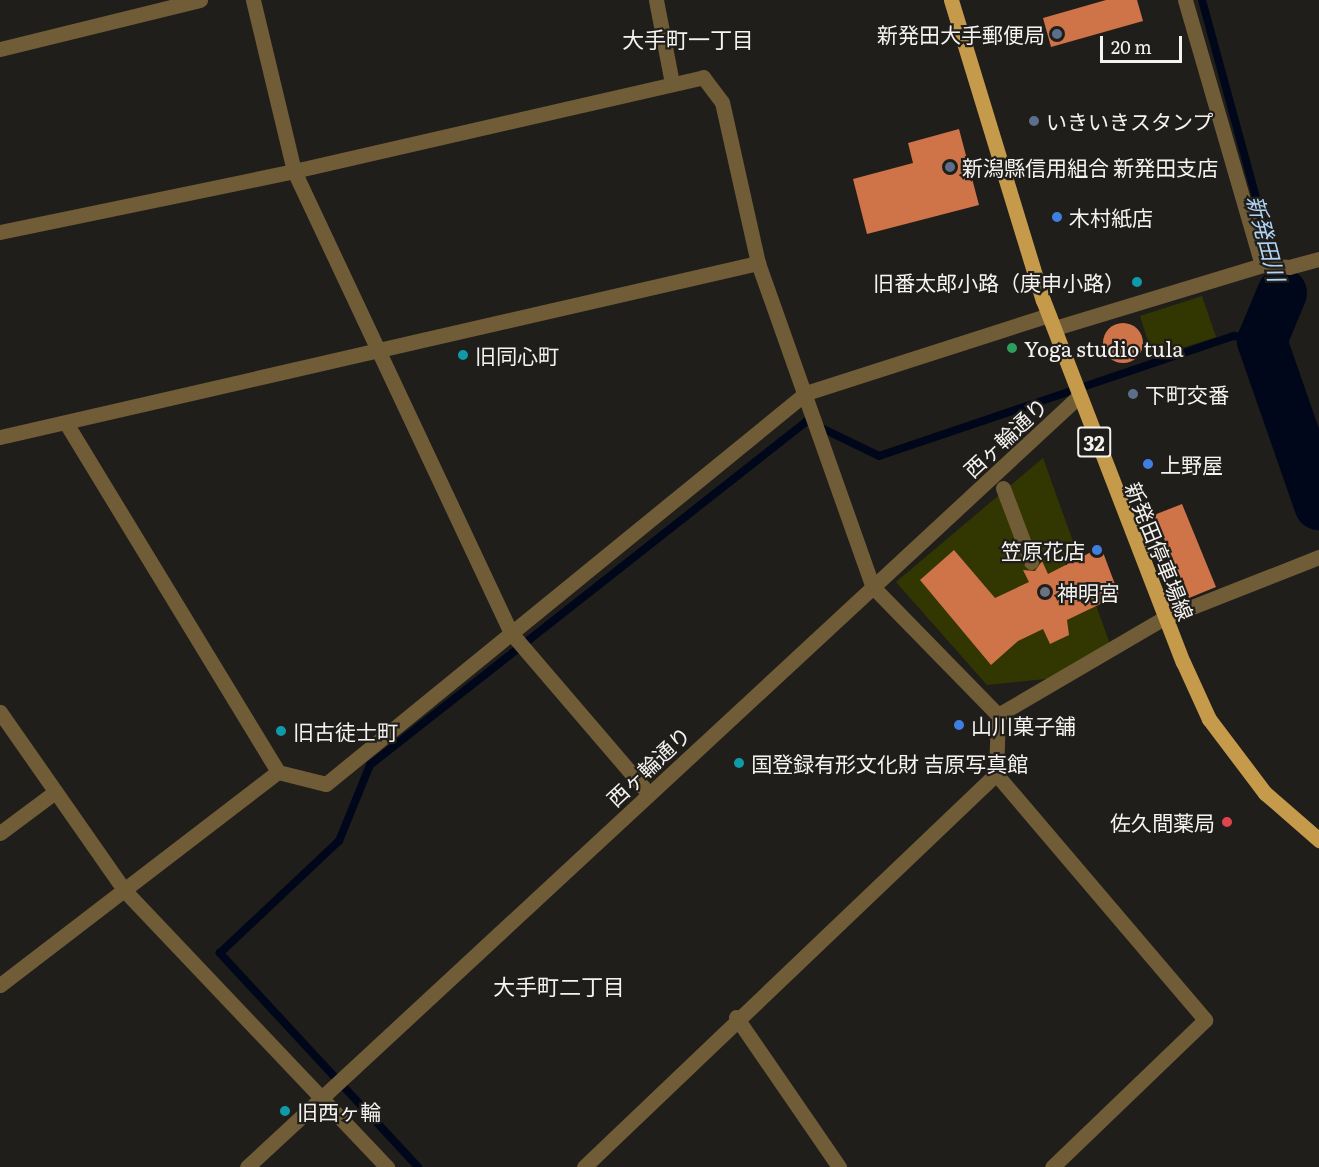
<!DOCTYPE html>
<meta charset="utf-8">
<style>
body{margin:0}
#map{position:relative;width:1319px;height:1167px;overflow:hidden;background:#201e1a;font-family:Literata,"Noto Sans JP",serif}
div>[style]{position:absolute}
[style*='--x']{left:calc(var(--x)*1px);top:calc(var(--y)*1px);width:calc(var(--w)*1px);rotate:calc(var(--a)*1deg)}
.green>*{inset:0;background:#323702}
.stream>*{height:8px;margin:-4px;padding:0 4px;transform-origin:4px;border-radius:4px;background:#00071a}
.river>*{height:50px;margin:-25px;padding:0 25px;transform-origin:25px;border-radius:25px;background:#00071a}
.building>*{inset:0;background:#cf7349}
.round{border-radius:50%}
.minor>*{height:15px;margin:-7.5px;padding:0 7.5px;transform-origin:7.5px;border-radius:7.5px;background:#715c38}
.major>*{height:15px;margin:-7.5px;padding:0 7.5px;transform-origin:7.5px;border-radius:7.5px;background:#c59a4a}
.dots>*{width:16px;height:16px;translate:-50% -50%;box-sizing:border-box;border:3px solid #201e1a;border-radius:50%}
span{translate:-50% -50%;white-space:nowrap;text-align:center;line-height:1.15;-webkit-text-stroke:4.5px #201e1a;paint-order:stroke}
.shield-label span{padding:2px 4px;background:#201e1a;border:2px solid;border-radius:4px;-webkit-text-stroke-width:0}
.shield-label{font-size:20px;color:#f5f3f1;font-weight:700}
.poi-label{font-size:21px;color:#f5f3f1}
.right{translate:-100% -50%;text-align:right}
.left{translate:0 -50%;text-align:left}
.street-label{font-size:21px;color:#f5f3f1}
.neighbourhood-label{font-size:22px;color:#f5f3f1}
.water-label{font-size:22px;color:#afd5f8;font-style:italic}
.scale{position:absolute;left:1100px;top:36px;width:82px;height:27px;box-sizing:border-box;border:3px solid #f5f3f1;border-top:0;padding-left:8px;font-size:18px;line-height:21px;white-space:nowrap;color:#f5f3f1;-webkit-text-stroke:4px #201e1a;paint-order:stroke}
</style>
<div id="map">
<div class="green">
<i style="clip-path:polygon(1202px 296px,1216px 337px,1153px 357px,1140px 316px)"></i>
<i style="clip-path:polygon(1043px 458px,1111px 647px,1046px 679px,987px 685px,896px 582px)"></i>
</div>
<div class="stream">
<i style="--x:1202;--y:0;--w:304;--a:74.7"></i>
<i style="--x:418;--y:1167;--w:292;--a:-132.8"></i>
<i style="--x:220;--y:953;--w:163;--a:-43.3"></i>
<i style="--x:339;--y:841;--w:82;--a:-67.8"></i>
<i style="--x:370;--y:765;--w:556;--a:-38.21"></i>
<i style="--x:807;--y:421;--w:80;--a:25.9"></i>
<i style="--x:879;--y:456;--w:375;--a:-18.7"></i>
<i style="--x:1234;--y:336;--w:28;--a:10"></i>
</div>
<div class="river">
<i style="--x:1282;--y:293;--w:52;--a:112.6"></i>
<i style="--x:1262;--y:341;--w:174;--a:70.8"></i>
</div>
<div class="building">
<i style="clip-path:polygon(1106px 0,1137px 0,1143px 21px,1051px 47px,1043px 18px)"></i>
<i style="clip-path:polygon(959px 129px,979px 205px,867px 234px,853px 179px,913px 163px,908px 143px)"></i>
<i class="round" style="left:1103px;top:323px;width:40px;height:40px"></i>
<i style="clip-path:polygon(1182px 504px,1216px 587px,1189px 598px,1154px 515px)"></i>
<i style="clip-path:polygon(1101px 547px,1119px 595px,1067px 620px,1069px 635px,1050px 644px,1043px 629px,1018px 641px,991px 665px,920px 580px,954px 550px,995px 598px,1029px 582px,1023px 570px,1035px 571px,1042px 561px,1048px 574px)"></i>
</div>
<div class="minor">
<i style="--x:253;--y:0;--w:176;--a:76.5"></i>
<i style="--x:294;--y:171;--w:510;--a:64.84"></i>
<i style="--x:511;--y:633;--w:212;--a:49.4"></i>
<i style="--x:656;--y:0;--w:85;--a:79.1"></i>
<i style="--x:1185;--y:0;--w:276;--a:73.8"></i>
<i style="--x:0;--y:49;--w:206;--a:-13.8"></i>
<i style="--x:0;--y:232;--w:300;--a:-11.7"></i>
<i style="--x:294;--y:171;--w:420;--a:-12.9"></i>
<i style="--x:703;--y:77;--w:31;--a:53"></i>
<i style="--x:722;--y:102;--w:165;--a:77.4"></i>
<i style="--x:758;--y:263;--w:344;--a:70.5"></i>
<i style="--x:873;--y:587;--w:179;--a:45.7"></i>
<i style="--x:1055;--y:328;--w:216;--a:-16.9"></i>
<i style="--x:1262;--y:265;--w:27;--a:4"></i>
<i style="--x:1289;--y:267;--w:31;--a:-15"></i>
<i style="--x:66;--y:423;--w:408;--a:58.7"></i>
<i style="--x:0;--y:437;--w:778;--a:-12.93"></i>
<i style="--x:1003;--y:488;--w:79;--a:69.3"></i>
<i style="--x:0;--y:712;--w:218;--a:55.1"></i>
<i style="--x:125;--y:891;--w:381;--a:46.5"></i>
<i style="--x:996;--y:774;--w:323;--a:49.6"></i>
<i style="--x:1205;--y:1020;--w:212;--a:136.1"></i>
<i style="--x:0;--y:833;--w:69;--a:-36.7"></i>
<i style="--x:0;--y:985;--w:350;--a:-37.5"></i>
<i style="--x:278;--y:772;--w:49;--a:14"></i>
<i style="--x:326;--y:784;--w:619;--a:-39.17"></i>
<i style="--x:806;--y:393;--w:255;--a:-17.8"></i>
<i style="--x:736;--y:1017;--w:182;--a:55.5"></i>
<i style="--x:247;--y:1167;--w:1131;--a:-42.82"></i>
<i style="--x:584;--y:1167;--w:569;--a:-43.65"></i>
<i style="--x:996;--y:774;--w:59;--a:-88.1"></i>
<i style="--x:998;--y:715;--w:192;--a:-30.3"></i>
<i style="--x:1164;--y:618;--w:167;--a:-21.5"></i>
</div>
<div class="major">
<i style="--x:951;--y:0;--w:314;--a:73"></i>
<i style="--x:1043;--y:300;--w:388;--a:68.9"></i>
<i style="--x:1183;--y:662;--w:63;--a:65.5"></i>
<i style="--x:1209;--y:719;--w:93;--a:52.9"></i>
<i style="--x:1265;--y:793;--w:72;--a:41"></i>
</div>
<div class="dots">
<i style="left:1057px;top:34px;background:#5c6f8a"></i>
<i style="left:1034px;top:121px;background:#5c6f8a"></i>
<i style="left:950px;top:167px;background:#5c6f8a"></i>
<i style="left:1057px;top:217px;background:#3f7fe0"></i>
<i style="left:1137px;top:282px;background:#0f9aa8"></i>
<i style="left:1012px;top:348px;background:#2e9e5b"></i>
<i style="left:463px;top:355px;background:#0f9aa8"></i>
<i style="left:1133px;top:394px;background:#5c6f8a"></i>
<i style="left:1148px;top:464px;background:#3f7fe0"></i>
<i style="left:1097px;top:550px;background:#3f7fe0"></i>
<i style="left:1045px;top:592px;background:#6b7280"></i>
<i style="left:959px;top:725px;background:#3f7fe0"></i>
<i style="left:281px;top:731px;background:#0f9aa8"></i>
<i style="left:739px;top:763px;background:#0f9aa8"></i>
<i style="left:1227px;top:822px;background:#e0444e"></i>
<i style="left:285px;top:1111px;background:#0f9aa8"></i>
</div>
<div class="shield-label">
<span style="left:1094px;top:442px">32</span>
</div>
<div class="poi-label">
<span class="right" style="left:1045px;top:34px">新発田大手郵便局</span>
<span class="left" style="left:1046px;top:121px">いきいきスタンプ</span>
<span class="left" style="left:962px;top:167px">新潟縣信用組合 新発田支店</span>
<span class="left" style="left:1069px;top:217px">木村紙店</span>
<span class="right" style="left:1125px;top:282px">旧番太郎小路（庚申小路）</span>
<span class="left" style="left:1024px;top:348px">Yoga studio tula</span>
<span class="left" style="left:475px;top:355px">旧同心町</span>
<span class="left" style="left:1145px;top:394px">下町交番</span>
<span class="left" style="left:1160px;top:464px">上野屋</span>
<span class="right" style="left:1085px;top:550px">笠原花店</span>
<span class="left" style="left:1057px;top:592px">神明宮</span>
<span class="left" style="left:971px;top:725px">山川菓子舗</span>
<span class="left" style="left:293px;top:731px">旧古徒士町</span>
<span class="left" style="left:751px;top:763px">国登録有形文化財 吉原写真館</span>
<span class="right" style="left:1215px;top:822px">佐久間薬局</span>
<span class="left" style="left:297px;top:1111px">旧西ヶ輪</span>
</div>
<div class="street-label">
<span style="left:1005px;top:437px;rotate:-43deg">西ヶ輪通り</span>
<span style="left:1160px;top:551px;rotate:68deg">新発田停車場線</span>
<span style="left:648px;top:766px;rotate:-43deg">西ヶ輪通り</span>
</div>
<div class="neighbourhood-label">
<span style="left:688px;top:39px">大手町一丁目</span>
<span style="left:559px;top:986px">大手町二丁目</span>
</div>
<div class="water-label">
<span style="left:1267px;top:238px;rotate:75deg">新発田川</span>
</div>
<div class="scale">20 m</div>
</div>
